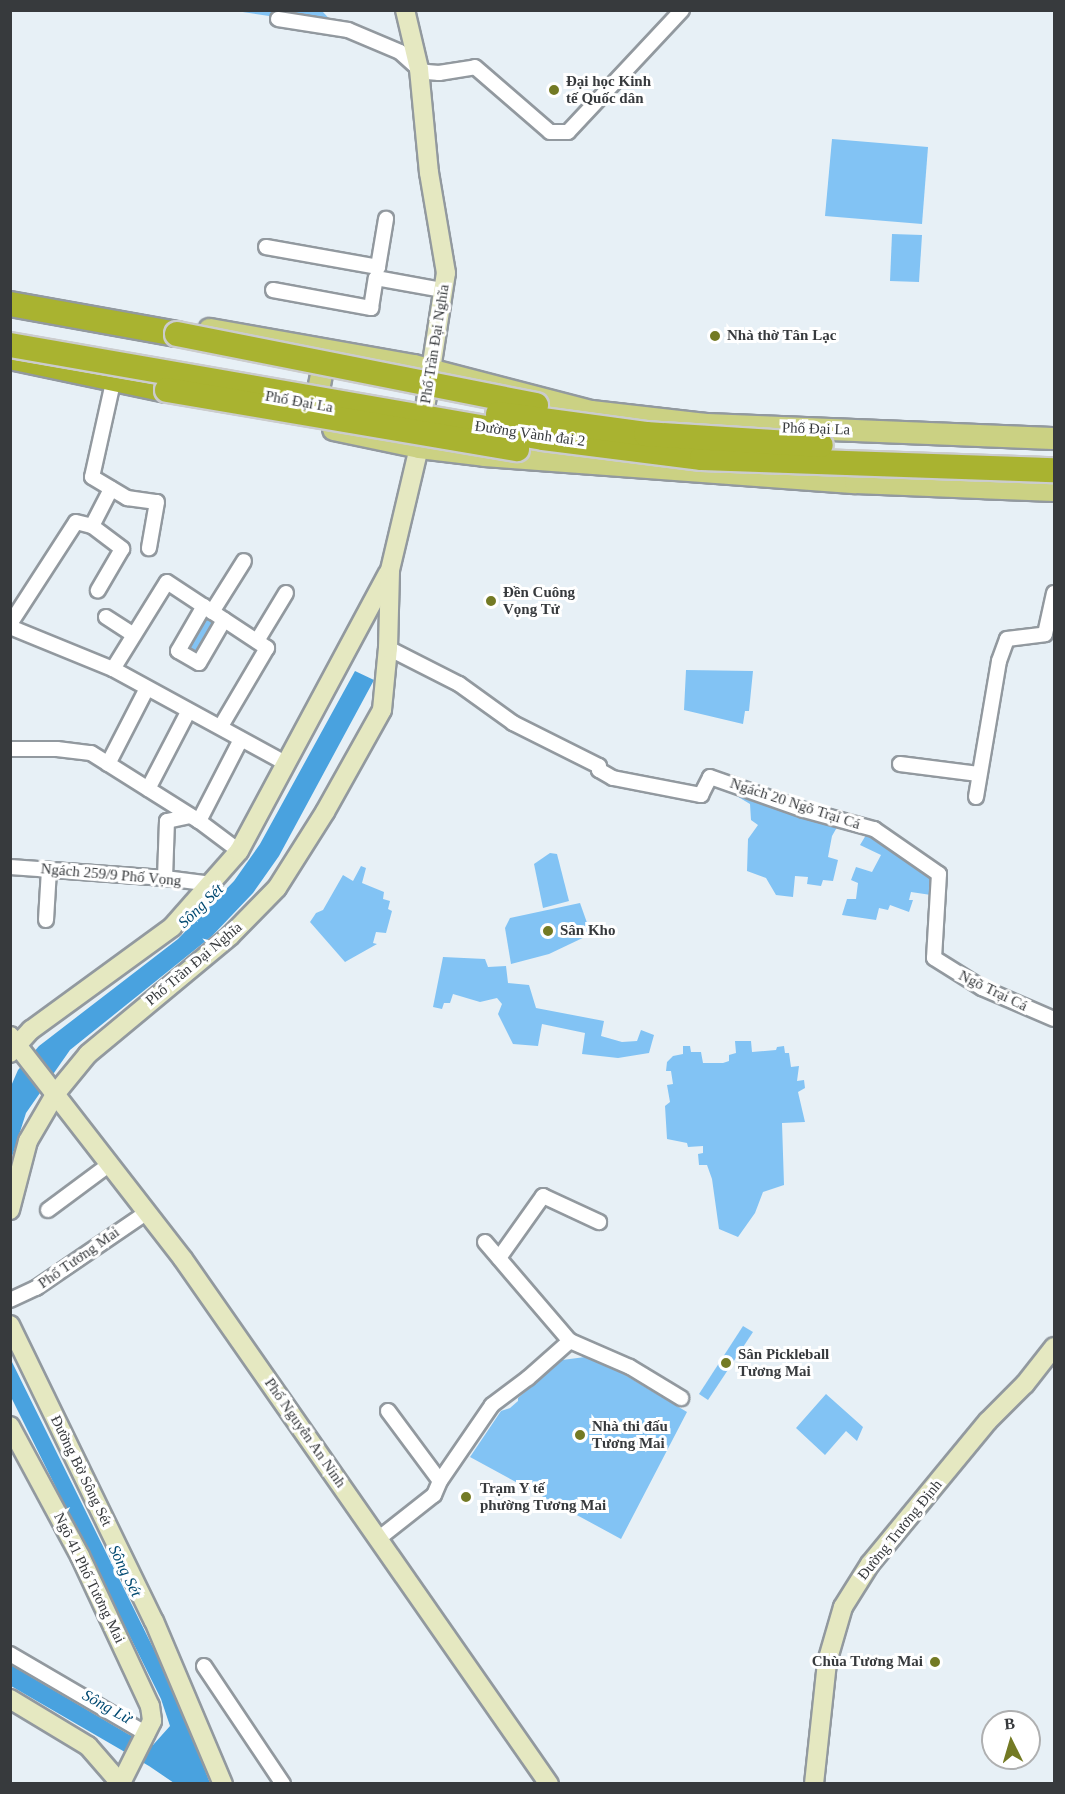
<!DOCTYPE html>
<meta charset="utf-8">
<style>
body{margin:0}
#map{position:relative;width:1065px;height:1794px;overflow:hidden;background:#e7f0f6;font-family:Georgia,serif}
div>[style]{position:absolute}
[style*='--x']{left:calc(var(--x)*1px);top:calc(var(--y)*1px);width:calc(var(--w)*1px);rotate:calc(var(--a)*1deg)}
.green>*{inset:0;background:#82c3f4}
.water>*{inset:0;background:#49a2df}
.roads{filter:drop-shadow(2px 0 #92999f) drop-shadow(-2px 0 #92999f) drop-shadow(0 2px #92999f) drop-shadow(0 -2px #92999f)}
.street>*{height:14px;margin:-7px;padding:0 7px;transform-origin:7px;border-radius:7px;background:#fff}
.secondary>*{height:18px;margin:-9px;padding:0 9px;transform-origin:9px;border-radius:9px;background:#e5e8c1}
.primary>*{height:21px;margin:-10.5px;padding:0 10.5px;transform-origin:10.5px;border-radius:10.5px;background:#cbd183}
.highway>*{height:24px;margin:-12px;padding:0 12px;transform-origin:12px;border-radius:12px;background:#a9b330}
.bridges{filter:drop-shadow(2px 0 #cbcccd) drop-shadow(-2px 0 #cbcccd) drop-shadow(0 2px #cbcccd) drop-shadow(0 -2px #cbcccd)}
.highway-bridge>*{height:24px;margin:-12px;padding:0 12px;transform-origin:12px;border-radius:12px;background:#a9b330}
.dots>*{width:16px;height:16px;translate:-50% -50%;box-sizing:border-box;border:3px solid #fff;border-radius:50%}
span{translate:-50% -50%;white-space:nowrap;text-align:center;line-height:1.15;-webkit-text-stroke:6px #fff;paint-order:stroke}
.poi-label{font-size:15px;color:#373a3d;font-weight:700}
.left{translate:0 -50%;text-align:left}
.right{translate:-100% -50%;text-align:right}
.street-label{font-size:15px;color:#373a3d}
.water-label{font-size:16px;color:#004971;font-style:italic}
.frame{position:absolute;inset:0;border:12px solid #373a3d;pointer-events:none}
.north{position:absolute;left:981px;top:1710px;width:60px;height:60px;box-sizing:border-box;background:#fff;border:2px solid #afb0b1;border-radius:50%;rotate:355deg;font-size:16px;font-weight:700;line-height:24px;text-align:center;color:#373a3d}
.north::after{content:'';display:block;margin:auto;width:21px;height:27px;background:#737a24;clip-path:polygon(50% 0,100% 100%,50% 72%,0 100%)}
</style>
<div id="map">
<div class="green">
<i style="clip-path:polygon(236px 11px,322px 11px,336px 26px)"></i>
<i style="clip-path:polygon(832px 139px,928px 147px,922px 224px,825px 216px)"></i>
<i style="clip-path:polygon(892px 234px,922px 235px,919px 282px,890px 281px)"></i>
<i style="clip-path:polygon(207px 616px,216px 622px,196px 655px,186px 650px)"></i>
<i style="clip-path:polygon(686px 670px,753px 671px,749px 711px,745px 711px,743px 724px,684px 710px)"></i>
<i style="clip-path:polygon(739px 787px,840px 822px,832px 836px,828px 857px,838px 860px,833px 881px,823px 880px,821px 886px,807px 884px,808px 877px,795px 876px,793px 897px,776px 895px,766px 878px,747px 871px,748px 839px,758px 825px,751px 820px,750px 804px,735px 795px)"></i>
<i style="clip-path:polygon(869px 830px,931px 870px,931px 895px,911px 892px,909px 900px,913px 900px,909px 912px,890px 905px,888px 910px,879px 908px,876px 920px,842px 915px,847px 899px,856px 899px,858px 883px,851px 880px,856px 867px,872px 872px,881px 855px,860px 845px)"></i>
<i style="clip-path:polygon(550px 853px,557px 854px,569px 901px,543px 908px,534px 864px)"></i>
<i style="clip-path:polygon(361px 866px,366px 868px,362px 883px,384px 892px,383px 899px,390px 901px,388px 909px,392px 911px,386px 933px,376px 932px,373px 943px,377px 944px,345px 962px,310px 922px,316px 913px,323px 910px,343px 875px,353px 881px)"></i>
<i style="clip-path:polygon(580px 903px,591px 934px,549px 954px,511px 964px,505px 928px,510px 918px)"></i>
<i style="clip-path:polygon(443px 957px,485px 959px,488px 967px,506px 966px,508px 983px,529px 985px,536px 1008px,604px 1021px,601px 1036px,622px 1042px,637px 1041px,641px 1030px,654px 1035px,649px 1053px,618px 1058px,582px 1054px,585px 1033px,542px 1024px,538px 1046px,513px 1044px,498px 1014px,502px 1004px,497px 998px,480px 1002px,453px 994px,450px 1003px,444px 1003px,442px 1009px,433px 1007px)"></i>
<i style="clip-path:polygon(735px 1041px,751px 1041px,752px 1052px,776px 1050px,777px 1047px,784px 1046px,785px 1053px,789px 1053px,791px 1067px,799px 1066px,797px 1081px,804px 1080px,805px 1088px,798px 1092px,805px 1122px,782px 1123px,784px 1185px,763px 1192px,755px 1213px,738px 1237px,719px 1229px,712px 1179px,707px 1165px,699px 1165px,698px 1154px,703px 1153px,703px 1146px,688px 1147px,687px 1143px,667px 1139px,665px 1106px,670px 1102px,667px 1085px,673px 1084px,671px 1071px,666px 1071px,667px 1062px,673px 1056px,683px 1054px,683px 1046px,690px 1046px,691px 1052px,701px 1052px,703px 1063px,723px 1063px,729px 1061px,729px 1055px,736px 1053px)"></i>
<i style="clip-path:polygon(743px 1326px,753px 1332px,708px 1400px,699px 1394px)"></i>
<i style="clip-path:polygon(593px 1356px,687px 1412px,621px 1539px,470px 1457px,501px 1411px,510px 1408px,518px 1401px,518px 1398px,562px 1360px)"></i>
<i style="clip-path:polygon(826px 1394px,863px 1427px,857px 1441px,846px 1431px,825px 1455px,796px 1428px)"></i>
</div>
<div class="water">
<i style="clip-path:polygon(355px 671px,374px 680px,279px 856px,253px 893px,212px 936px,70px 1050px,26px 1113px,11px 1160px,11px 1086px,18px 1070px,39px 1046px,178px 939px,234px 881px,260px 844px)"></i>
<i style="clip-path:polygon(10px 1358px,171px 1684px,210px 1783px,174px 1783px,149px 1766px,11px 1686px,11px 1665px,128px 1734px,153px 1745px,170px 1726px,161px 1699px,11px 1397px)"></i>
</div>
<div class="roads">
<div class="street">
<i style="--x:278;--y:19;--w:71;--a:8.9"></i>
<i style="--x:348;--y:30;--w:56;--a:22.9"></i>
<i style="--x:400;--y:52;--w:25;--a:42"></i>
<i style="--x:419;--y:69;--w:9;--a:21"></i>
<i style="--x:427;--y:72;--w:12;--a:5"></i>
<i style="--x:439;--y:73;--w:36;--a:-9"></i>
<i style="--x:475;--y:67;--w:99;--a:40.9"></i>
<i style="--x:550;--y:132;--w:18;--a:0"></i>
<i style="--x:568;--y:132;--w:167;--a:-46.9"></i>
<i style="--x:266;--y:247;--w:114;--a:10.1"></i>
<i style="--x:378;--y:267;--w:49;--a:-80.5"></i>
<i style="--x:273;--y:290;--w:100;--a:10.4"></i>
<i style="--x:371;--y:308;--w:30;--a:-81"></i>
<i style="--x:376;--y:278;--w:68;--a:10.2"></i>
<i style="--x:112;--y:387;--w:92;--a:102.5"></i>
<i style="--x:92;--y:477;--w:41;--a:31"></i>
<i style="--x:127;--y:498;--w:30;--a:8"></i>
<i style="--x:157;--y:502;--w:47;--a:99.9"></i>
<i style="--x:92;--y:526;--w:42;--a:-62.8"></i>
<i style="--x:204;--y:606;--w:52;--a:120"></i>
<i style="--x:178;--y:651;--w:24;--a:30"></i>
<i style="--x:199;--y:663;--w:50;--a:-59.8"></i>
<i style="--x:212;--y:612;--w:60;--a:-57.9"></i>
<i style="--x:106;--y:617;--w:33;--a:33"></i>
<i style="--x:10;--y:624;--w:121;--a:-57.1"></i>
<i style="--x:76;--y:522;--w:16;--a:14"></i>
<i style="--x:92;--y:526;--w:38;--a:37"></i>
<i style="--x:122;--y:549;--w:48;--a:120.3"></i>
<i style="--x:10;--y:627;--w:111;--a:22.2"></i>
<i style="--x:113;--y:669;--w:198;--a:28.6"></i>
<i style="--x:257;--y:641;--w:56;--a:-58.9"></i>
<i style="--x:388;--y:648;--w:80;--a:26.9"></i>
<i style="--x:459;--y:684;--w:67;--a:35.8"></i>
<i style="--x:513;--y:723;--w:96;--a:26.6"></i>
<i style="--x:599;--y:766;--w:4;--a:90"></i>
<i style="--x:599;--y:770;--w:16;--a:30"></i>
<i style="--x:613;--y:778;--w:90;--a:10.9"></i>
<i style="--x:701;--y:795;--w:20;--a:-63"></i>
<i style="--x:710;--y:777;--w:100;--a:19.3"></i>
<i style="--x:804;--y:810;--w:73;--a:15.2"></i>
<i style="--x:874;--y:829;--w:79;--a:34.7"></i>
<i style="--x:939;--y:874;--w:84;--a:93.4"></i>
<i style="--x:934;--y:958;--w:57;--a:32"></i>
<i style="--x:982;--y:988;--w:78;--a:23.3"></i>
<i style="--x:113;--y:669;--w:102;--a:-58.2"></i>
<i style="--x:167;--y:582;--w:120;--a:33.4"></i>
<i style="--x:267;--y:648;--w:91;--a:120.5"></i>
<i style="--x:10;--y:749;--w:47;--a:0"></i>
<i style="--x:57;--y:749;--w:34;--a:7"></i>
<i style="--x:91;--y:753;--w:128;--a:32.2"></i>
<i style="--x:199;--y:821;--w:50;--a:36.9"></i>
<i style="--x:108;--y:764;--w:81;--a:-62.8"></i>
<i style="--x:900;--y:764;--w:79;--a:7.3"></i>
<i style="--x:148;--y:789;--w:85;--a:-62.5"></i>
<i style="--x:976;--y:797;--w:138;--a:-80.4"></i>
<i style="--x:999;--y:661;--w:23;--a:-70"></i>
<i style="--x:1007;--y:639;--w:38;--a:-7"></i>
<i style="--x:1045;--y:634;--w:42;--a:-77.6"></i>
<i style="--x:199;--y:821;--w:85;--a:-62.8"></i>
<i style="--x:10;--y:867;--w:155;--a:4.1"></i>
<i style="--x:165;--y:878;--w:47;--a:7.3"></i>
<i style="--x:165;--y:878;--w:57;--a:-88"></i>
<i style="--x:167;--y:821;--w:24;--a:-12"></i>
<i style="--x:46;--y:920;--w:50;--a:-86.6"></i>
<i style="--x:48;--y:1210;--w:77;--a:-36.6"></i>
<i style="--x:485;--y:1242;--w:130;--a:49.4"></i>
<i style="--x:570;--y:1341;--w:65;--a:23.4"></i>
<i style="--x:630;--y:1367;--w:60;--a:31.3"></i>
<i style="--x:499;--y:1258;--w:76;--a:-54.6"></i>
<i style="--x:543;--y:1196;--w:62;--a:24.9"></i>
<i style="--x:10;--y:1300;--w:29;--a:-25"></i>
<i style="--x:36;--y:1288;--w:133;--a:-34.3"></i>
<i style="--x:388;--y:1411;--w:87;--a:53.4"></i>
<i style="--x:378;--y:1539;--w:71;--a:-38.2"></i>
<i style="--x:434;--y:1495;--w:15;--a:-67"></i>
<i style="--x:440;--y:1481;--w:92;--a:-55.6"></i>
<i style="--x:492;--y:1405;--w:45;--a:-36.9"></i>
<i style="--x:528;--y:1378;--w:56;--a:-41.4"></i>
<i style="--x:10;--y:1654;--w:159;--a:30.3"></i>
<i style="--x:204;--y:1666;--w:142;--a:56.2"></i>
</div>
<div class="secondary">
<i style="--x:10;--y:1036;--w:282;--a:52.2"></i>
<i style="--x:183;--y:1259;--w:640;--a:55.12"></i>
<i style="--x:10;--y:1053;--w:31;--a:-48"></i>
<i style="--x:31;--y:1030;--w:175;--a:-36.1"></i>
<i style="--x:172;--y:927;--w:101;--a:-48.6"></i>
<i style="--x:239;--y:851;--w:315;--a:-61.8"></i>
<i style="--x:10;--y:1210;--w:71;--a:-75.4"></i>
<i style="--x:28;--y:1141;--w:56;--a:-59.7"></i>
<i style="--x:56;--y:1093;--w:50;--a:-50.6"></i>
<i style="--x:88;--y:1054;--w:185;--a:-39.7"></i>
<i style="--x:230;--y:936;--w:67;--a:-45.6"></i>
<i style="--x:277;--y:888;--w:90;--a:-57.7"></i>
<i style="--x:325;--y:812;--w:117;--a:-60.8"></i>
<i style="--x:382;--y:710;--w:62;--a:-84.5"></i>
<i style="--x:388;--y:648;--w:78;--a:-88.5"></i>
<i style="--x:390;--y:570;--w:126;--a:-76.7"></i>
<i style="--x:419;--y:447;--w:176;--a:-81.2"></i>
<i style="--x:446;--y:273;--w:101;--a:-99.6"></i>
<i style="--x:429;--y:173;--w:104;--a:-95.5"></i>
<i style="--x:419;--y:69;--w:61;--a:-103.3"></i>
<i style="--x:10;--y:1325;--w:329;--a:64.1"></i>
<i style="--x:154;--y:1621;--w:177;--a:67.1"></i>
<i style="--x:10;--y:1426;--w:148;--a:61.7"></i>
<i style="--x:80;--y:1556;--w:166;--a:65"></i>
<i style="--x:150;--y:1706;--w:15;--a:82"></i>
<i style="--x:152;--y:1721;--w:69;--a:116.6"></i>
<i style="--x:10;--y:1699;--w:91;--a:31.1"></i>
<i style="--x:88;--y:1746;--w:50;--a:49"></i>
<i style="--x:814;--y:1784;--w:123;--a:-83.9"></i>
<i style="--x:827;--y:1662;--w:57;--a:-73.8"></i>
<i style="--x:843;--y:1607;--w:51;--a:-57.9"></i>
<i style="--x:870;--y:1564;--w:185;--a:-50.5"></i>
<i style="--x:988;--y:1421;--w:52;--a:-45"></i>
<i style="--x:1025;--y:1384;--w:47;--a:-51.9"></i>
</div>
<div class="primary">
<i style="--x:209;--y:329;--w:207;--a:10"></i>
<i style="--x:413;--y:365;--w:184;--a:14.5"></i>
<i style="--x:591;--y:411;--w:115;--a:6.5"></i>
<i style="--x:705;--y:424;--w:349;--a:2.3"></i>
<i style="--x:315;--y:405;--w:37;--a:-79"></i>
<i style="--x:333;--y:429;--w:88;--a:11.8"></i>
<i style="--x:419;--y:447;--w:65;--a:7"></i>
<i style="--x:484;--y:455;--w:372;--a:4.2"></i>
<i style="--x:855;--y:482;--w:199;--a:2.3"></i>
</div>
<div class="highway">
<i style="--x:10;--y:304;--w:170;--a:10.2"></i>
<i style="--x:10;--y:357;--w:160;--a:11.9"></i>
</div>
</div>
<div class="bridges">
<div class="highway-bridge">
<i style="--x:177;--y:334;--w:366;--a:11.2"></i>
<i style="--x:10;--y:345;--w:541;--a:9.9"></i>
<i style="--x:543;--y:438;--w:160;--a:7.2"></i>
<i style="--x:702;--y:458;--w:352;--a:2"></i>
<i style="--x:167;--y:390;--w:355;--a:9.6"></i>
<i style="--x:498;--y:414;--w:149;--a:7.7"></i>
<i style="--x:646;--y:434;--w:175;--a:3.6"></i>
</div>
</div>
<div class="dots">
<i style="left:554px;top:90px;background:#737a24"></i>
<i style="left:715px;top:336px;background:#737a24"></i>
<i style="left:491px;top:601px;background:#737a24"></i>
<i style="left:548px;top:931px;background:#737a24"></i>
<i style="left:726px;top:1363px;background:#737a24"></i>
<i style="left:580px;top:1435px;background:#737a24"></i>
<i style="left:466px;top:1497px;background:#737a24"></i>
<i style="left:935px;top:1662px;background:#737a24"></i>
</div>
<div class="poi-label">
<span class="left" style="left:566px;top:90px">Đại học Kinh<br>tế Quốc dân</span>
<span class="left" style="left:727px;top:336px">Nhà thờ Tân Lạc</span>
<span class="left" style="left:503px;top:601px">Đền Cuông<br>Vọng Tử</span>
<span class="left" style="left:560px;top:931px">Sân Kho</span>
<span class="left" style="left:738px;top:1363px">Sân Pickleball<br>Tương Mai</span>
<span class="left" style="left:592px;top:1435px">Nhà thi đấu<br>Tương Mai</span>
<span class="left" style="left:480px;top:1497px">Trạm Y tế<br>phường Tương Mai</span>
<span class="right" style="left:923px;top:1662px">Chùa Tương Mai</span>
</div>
<div class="street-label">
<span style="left:435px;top:344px;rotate:-81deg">Phố Trần Đại Nghĩa</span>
<span style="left:299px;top:402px;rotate:10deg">Phố Đại La</span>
<span style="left:816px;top:429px;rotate:2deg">Phố Đại La</span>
<span style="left:530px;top:434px;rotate:8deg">Đường Vành đai 2</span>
<span style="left:795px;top:804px;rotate:18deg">Ngách 20 Ngõ Trại Cá</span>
<span style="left:111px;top:875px;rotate:5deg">Ngách 259/9 Phố Vọng</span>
<span style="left:194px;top:964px;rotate:-40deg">Phố Trần Đại Nghĩa</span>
<span style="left:993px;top:991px;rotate:26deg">Ngõ Trại Cá</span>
<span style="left:79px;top:1258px;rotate:-35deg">Phố Tương Mai</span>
<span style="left:305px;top:1433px;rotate:55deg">Phố Nguyễn An Ninh</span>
<span style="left:81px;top:1471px;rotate:64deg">Đường Bờ Sông Sét</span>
<span style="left:900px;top:1530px;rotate:-51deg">Đường Trương Định</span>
<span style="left:89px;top:1578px;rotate:64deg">Ngõ 41 Phố Tương Mai</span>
</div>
<div class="water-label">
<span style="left:201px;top:906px;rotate:-44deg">Sông Sét</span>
<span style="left:125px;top:1571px;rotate:64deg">Sông Sét</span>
<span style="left:107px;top:1707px;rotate:29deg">Sông Lừ</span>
</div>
<div class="frame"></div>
<div class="north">B</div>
</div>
